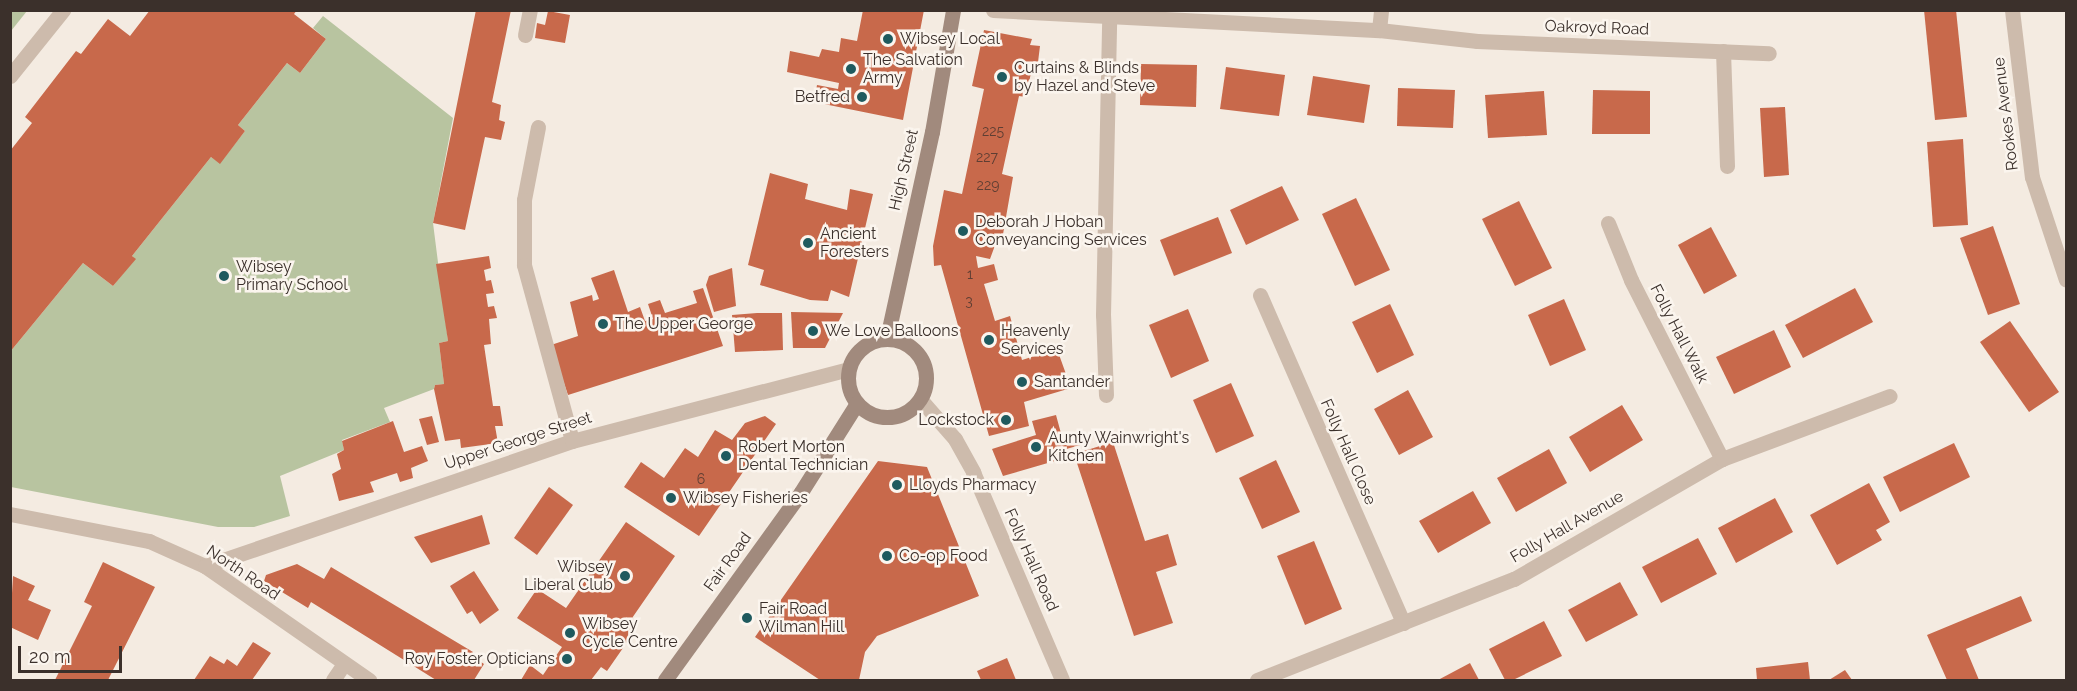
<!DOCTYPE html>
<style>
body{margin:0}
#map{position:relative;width:2077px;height:691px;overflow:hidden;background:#f4ebe1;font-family:Raleway,sans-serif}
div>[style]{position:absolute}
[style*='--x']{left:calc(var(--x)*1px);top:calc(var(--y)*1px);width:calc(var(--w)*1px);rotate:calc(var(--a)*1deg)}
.green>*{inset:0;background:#b8c4a0}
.building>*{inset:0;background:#c8694b}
.lane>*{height:15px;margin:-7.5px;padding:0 7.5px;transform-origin:7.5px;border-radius:7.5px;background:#cdbbac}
.street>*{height:15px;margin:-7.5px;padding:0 7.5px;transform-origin:7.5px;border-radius:7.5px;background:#cdbbac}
.secondary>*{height:15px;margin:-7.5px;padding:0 7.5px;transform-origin:7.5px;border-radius:7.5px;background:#a18a7d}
.secondary>.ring{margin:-7.5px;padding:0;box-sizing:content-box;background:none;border:15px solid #a18a7d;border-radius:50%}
.dots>*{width:16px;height:16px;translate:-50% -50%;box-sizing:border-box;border:3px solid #fbf5ee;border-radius:50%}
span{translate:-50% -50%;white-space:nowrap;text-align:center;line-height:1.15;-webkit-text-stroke:5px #fbf5ee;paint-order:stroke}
.number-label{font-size:14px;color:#5e3e33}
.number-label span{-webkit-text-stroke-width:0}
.street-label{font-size:16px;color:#3b302b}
.poi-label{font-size:16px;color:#3b302b}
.left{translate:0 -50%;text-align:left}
.right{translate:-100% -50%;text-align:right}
.frame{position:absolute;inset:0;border:12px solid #3b302b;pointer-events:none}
.scale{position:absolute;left:18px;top:646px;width:104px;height:27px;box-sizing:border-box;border:3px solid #3b302b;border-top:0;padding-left:8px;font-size:18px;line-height:21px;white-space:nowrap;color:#3b302b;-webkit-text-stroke:4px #fbf5ee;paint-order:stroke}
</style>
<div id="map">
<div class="green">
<i style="clip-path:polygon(11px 10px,27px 11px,11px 31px,10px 11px)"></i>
<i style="clip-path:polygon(323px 16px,453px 118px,433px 223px,448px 341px,439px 343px,444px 384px,435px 385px,434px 389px,384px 408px,390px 422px,342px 440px,344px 450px,280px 476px,290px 516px,254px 527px,218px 527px,11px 487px,10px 352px,83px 263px,113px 286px,135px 259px,132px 256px,211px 157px,220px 163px,245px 131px,238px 125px,287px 63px,300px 73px,326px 39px,313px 28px)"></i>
</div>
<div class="building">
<i style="clip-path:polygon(150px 10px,297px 10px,294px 14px,326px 39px,300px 73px,287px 63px,238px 125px,245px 131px,220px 164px,211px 157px,132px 256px,136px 259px,113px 286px,83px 263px,10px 352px,10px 151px,32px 123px,25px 117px,76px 51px,81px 54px,108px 19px,130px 36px)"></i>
<i style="clip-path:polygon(476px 10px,511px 10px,492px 102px,501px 105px,499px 120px,505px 122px,501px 140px,485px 137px,465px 230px,433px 223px)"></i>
<i style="clip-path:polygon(863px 10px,924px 10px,903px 120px,814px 102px,817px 85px,838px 89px,839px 83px,787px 72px,790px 51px,819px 57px,822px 49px,839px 52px,841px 38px,857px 41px)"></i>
<i style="clip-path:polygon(1924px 10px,1956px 10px,1967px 117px,1935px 120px)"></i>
<i style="clip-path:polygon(548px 11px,570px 15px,565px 43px,535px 38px,537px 23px,545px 25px)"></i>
<i style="clip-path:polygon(984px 30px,1032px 39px,1030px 45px,1040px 46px,1037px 70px,1032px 68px,1026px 97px,1019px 96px,1002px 174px,1013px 177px,1002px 240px,997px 240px,990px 259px,976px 256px,978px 268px,994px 264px,998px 280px,984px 284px,995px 321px,1010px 316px,1022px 360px,1057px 349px,1071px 388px,1024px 402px,1029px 426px,989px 436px,941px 265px,934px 266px,933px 246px,944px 190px,962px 194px,984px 89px,972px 86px)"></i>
<i style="clip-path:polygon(1141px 64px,1197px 65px,1196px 107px,1140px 105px)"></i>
<i style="clip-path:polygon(1226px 67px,1285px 75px,1279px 116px,1220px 109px)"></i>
<i style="clip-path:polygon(1313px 76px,1370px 85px,1364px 123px,1307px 115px)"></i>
<i style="clip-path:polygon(1398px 88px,1455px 90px,1453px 128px,1397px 126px)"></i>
<i style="clip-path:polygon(1593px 90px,1650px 91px,1650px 134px,1592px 134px)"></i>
<i style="clip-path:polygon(1544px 91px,1547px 135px,1488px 138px,1485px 95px)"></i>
<i style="clip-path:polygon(1785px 107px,1789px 175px,1764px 177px,1760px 108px)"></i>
<i style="clip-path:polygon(1963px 139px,1968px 225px,1933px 227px,1927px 142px)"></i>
<i style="clip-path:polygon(770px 173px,808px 184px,805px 199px,847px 210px,850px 189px,873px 194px,849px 297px,831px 290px,828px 301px,810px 300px,760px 285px,764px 270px,748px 265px)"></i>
<i style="clip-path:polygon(1282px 186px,1299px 220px,1246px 245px,1230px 210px)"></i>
<i style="clip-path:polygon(1356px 198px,1390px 270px,1355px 286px,1322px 214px)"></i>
<i style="clip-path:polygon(1519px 201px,1552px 268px,1515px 286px,1482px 219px)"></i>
<i style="clip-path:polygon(1218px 217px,1232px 253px,1174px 276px,1160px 240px)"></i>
<i style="clip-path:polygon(1993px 226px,2020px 304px,1988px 315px,1960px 238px)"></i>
<i style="clip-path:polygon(1711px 227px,1737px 276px,1704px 294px,1678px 245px)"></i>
<i style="clip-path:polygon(489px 256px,491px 268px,484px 270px,486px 281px,491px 280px,494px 293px,486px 294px,488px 307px,494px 306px,497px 318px,489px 319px,491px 344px,484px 345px,493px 406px,500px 406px,503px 426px,495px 426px,498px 443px,461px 448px,460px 439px,445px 441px,434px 389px,435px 385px,444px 384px,439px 343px,448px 341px,436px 264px)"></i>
<i style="clip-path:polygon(732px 268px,736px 306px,714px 312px,706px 285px,709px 276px)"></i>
<i style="clip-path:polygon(614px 270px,628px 312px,640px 307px,645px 321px,653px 319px,648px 304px,660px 300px,665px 313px,697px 303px,693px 291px,703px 288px,723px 346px,568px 395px,551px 345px,578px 336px,570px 302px,592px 295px,593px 301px,599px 299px,591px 278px)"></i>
<i style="clip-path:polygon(1855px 288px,1873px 322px,1803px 358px,1785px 325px)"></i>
<i style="clip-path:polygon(1564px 299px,1586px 350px,1550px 366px,1528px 315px)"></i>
<i style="clip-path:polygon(1390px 304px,1414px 355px,1377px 373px,1352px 322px)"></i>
<i style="clip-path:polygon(1188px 309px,1209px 361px,1171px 378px,1149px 325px)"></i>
<i style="clip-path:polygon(791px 312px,843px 313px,825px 348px,793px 348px)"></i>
<i style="clip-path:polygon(757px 313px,782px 313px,783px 350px,735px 352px,732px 315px)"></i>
<i style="clip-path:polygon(2010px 321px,2059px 392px,2029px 412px,1980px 342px)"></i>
<i style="clip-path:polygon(1774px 330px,1791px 367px,1734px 394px,1716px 357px)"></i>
<i style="clip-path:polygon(1231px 383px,1254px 436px,1216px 453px,1193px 400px)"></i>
<i style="clip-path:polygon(1408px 390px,1433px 437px,1399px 455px,1374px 409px)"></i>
<i style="clip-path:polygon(1622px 405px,1643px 440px,1590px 472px,1569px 437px)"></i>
<i style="clip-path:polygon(1056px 415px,1062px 437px,1076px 434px,1080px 445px,1063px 450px,1065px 458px,1003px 476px,992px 449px,1036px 435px,1032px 421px)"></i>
<i style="clip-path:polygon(432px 416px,439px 442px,427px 445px,419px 419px)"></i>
<i style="clip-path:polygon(765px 416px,776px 424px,699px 536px,624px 487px,641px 462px,664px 478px,685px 448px,698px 457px,715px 430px,732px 440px,745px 423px)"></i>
<i style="clip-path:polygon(393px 421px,404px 452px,422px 446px,428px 461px,411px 468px,413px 478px,400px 482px,397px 473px,370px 482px,374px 492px,339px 501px,332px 474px,341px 469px,337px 454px,344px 450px,342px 441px)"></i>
<i style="clip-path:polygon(1113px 442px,1145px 541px,1168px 534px,1177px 565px,1156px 572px,1173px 623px,1134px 636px,1074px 454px)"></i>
<i style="clip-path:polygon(1954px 443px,1970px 477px,1900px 512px,1883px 477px)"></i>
<i style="clip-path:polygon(1549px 449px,1567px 483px,1516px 512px,1497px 478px)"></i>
<i style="clip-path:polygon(1276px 460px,1300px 512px,1262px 529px,1239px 478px)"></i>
<i style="clip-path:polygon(878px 461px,927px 467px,979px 596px,877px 636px,865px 652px,859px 680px,820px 680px,755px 637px)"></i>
<i style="clip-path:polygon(1869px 483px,1890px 522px,1876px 530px,1882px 540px,1837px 565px,1810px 515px)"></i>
<i style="clip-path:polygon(549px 487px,573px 505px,537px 555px,514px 538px)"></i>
<i style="clip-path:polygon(1473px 491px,1491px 523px,1438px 553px,1419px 521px)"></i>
<i style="clip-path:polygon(1775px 498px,1793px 532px,1736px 563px,1718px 528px)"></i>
<i style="clip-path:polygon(482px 515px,490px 544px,431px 563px,414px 537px)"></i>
<i style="clip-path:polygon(626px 522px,675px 556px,630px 621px,637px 625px,623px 648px,607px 671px,601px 667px,591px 680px,521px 680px,530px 665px,543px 675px,562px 647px,517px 618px,537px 589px,566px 608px)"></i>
<i style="clip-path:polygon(1698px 538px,1717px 574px,1661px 603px,1642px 567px)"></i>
<i style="clip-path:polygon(1314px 541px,1342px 609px,1305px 625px,1277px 556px)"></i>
<i style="clip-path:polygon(103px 562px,155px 587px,108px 680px,55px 680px,92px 606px,84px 602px)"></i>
<i style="clip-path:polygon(297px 564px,324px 579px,331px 567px,473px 652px,471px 655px,484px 664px,474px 680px,436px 680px,311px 602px,308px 608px,264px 581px,266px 575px)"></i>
<i style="clip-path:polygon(474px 571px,499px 610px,480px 624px,472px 611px,467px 614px,450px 586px)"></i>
<i style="clip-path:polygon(13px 576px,35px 586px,28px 600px,51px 610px,38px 640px,10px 627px)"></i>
<i style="clip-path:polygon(1620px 582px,1638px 615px,1586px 642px,1568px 610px)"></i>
<i style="clip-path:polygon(2021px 596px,2032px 621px,1966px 649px,1979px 680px,1947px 680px,1927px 635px)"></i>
<i style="clip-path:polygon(1544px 621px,1562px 656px,1513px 680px,1505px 680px,1489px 649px)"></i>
<i style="clip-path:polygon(253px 642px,271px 653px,252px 680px,194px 680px,210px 656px,224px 664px,227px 659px,237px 666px)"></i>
<i style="clip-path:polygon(1007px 658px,1016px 680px,981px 680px,977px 671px)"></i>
<i style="clip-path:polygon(1808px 662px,1810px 680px,1757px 680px,1756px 668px)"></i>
<i style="clip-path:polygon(1470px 663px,1479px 680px,1438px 680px)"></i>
<i style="clip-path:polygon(1845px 670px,1852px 680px,1829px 680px)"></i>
</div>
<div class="lane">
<i style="--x:1723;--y:51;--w:115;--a:88"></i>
<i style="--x:1106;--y:395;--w:80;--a:-92.1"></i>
<i style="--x:1103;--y:315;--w:297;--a:-88.8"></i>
</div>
<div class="street">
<i style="--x:993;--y:10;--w:387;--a:3"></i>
<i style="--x:1379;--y:30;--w:99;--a:6.4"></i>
<i style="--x:1477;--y:41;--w:292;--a:2.4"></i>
<i style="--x:2012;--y:10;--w:168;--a:83.2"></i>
<i style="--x:2032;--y:177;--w:108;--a:71.7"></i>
<i style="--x:1379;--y:30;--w:20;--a:-84"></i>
<i style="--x:525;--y:35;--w:25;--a:-79"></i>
<i style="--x:10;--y:76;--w:85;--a:-51.2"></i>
<i style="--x:538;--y:127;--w:74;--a:100.9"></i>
<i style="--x:524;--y:200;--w:65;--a:90"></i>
<i style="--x:524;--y:265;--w:182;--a:74.7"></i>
<i style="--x:1608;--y:223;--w:61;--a:68"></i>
<i style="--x:1631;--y:280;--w:201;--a:63.1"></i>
<i style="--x:1260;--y:295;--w:358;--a:66.4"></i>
<i style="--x:920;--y:399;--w:53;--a:48.8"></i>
<i style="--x:955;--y:439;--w:38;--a:61"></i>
<i style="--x:973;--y:472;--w:226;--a:66.8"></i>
<i style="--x:10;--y:514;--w:142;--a:11"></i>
<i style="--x:149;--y:541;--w:61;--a:24.1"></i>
<i style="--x:205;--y:566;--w:200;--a:34.8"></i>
<i style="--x:205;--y:566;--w:388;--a:-18.8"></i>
<i style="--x:572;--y:441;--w:286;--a:-14.6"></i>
<i style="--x:333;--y:680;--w:18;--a:-56"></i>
<i style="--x:1257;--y:680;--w:276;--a:-21.5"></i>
<i style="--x:1514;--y:579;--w:240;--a:-30"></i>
<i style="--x:1722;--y:459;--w:179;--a:-20.6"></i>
</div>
<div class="secondary">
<i style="--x:887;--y:338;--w:211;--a:-77.7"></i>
<i style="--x:932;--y:132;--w:124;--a:-80.2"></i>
<i class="ring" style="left:848px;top:339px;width:63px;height:63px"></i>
<i style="--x:665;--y:680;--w:232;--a:-54.1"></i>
<i style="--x:801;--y:492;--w:105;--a:-57.8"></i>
</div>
<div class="dots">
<i style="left:888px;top:39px;background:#1f5a5e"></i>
<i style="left:851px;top:69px;background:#1f5a5e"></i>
<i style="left:1002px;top:77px;background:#1f5a5e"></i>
<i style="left:862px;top:97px;background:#1f5a5e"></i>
<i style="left:963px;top:231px;background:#1f5a5e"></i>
<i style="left:808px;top:243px;background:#1f5a5e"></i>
<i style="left:224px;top:276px;background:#1f5a5e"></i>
<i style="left:603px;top:324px;background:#1f5a5e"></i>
<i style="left:813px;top:331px;background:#1f5a5e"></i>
<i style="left:989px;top:340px;background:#1f5a5e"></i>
<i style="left:1022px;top:382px;background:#1f5a5e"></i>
<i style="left:1006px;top:420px;background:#1f5a5e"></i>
<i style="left:1036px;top:447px;background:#1f5a5e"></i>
<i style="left:726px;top:456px;background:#1f5a5e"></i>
<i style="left:897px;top:485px;background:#1f5a5e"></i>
<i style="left:671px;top:498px;background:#1f5a5e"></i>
<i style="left:887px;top:556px;background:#1f5a5e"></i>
<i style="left:625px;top:576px;background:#1f5a5e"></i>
<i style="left:747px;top:618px;background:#1f5a5e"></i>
<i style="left:570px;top:633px;background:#1f5a5e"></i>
<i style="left:567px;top:659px;background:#1f5a5e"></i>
</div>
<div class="number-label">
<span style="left:993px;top:131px">225</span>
<span style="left:987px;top:157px">227</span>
<span style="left:988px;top:185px">229</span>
<span style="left:970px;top:274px">1</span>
<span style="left:969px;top:301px">3</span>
<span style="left:701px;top:479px">6</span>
</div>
<div class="street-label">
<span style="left:1597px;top:28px;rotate:2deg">Oakroyd Road</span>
<span style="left:2006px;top:114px;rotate:-97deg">Rookes Avenue</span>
<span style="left:904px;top:170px;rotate:-77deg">High Street</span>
<span style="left:1679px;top:334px;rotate:63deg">Folly Hall Walk</span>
<span style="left:518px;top:441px;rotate:-18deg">Upper George Street</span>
<span style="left:1348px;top:452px;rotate:66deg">Folly Hall Close</span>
<span style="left:1567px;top:527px;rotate:-30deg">Folly Hall Avenue</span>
<span style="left:1031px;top:560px;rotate:66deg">Folly Hall Road</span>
<span style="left:728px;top:562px;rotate:-54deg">Fair Road</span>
<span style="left:243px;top:573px;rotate:34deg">North Road</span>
</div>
<div class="poi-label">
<span class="left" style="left:900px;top:39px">Wibsey Local</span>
<span class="left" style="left:863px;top:69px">The Salvation<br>Army</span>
<span class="left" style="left:1014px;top:77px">Curtains &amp; Blinds<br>by Hazel and Steve</span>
<span class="right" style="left:850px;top:97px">Betfred</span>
<span class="left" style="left:975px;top:231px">Deborah J Hoban<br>Conveyancing Services</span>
<span class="left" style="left:820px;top:243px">Ancient<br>Foresters</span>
<span class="left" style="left:236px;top:276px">Wibsey<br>Primary School</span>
<span class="left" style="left:615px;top:324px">The Upper George</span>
<span class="left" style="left:825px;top:331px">We Love Balloons</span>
<span class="left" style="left:1001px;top:340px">Heavenly<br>Services</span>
<span class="left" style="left:1034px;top:382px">Santander</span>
<span class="right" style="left:994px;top:420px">Lockstock</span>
<span class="left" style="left:1048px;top:447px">Aunty Wainwright's<br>Kitchen</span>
<span class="left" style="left:738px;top:456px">Robert Morton<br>Dental Technician</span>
<span class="left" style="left:909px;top:485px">Lloyds Pharmacy</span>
<span class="left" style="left:683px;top:498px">Wibsey Fisheries</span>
<span class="left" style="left:899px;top:556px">Co-op Food</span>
<span class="right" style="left:613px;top:576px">Wibsey<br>Liberal Club</span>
<span class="left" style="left:759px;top:618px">Fair Road<br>Wilman Hill</span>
<span class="left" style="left:582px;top:633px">Wibsey<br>Cycle Centre</span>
<span class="right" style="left:555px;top:659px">Roy Foster Opticians</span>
</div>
<div class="frame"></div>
<div class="scale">20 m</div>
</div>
